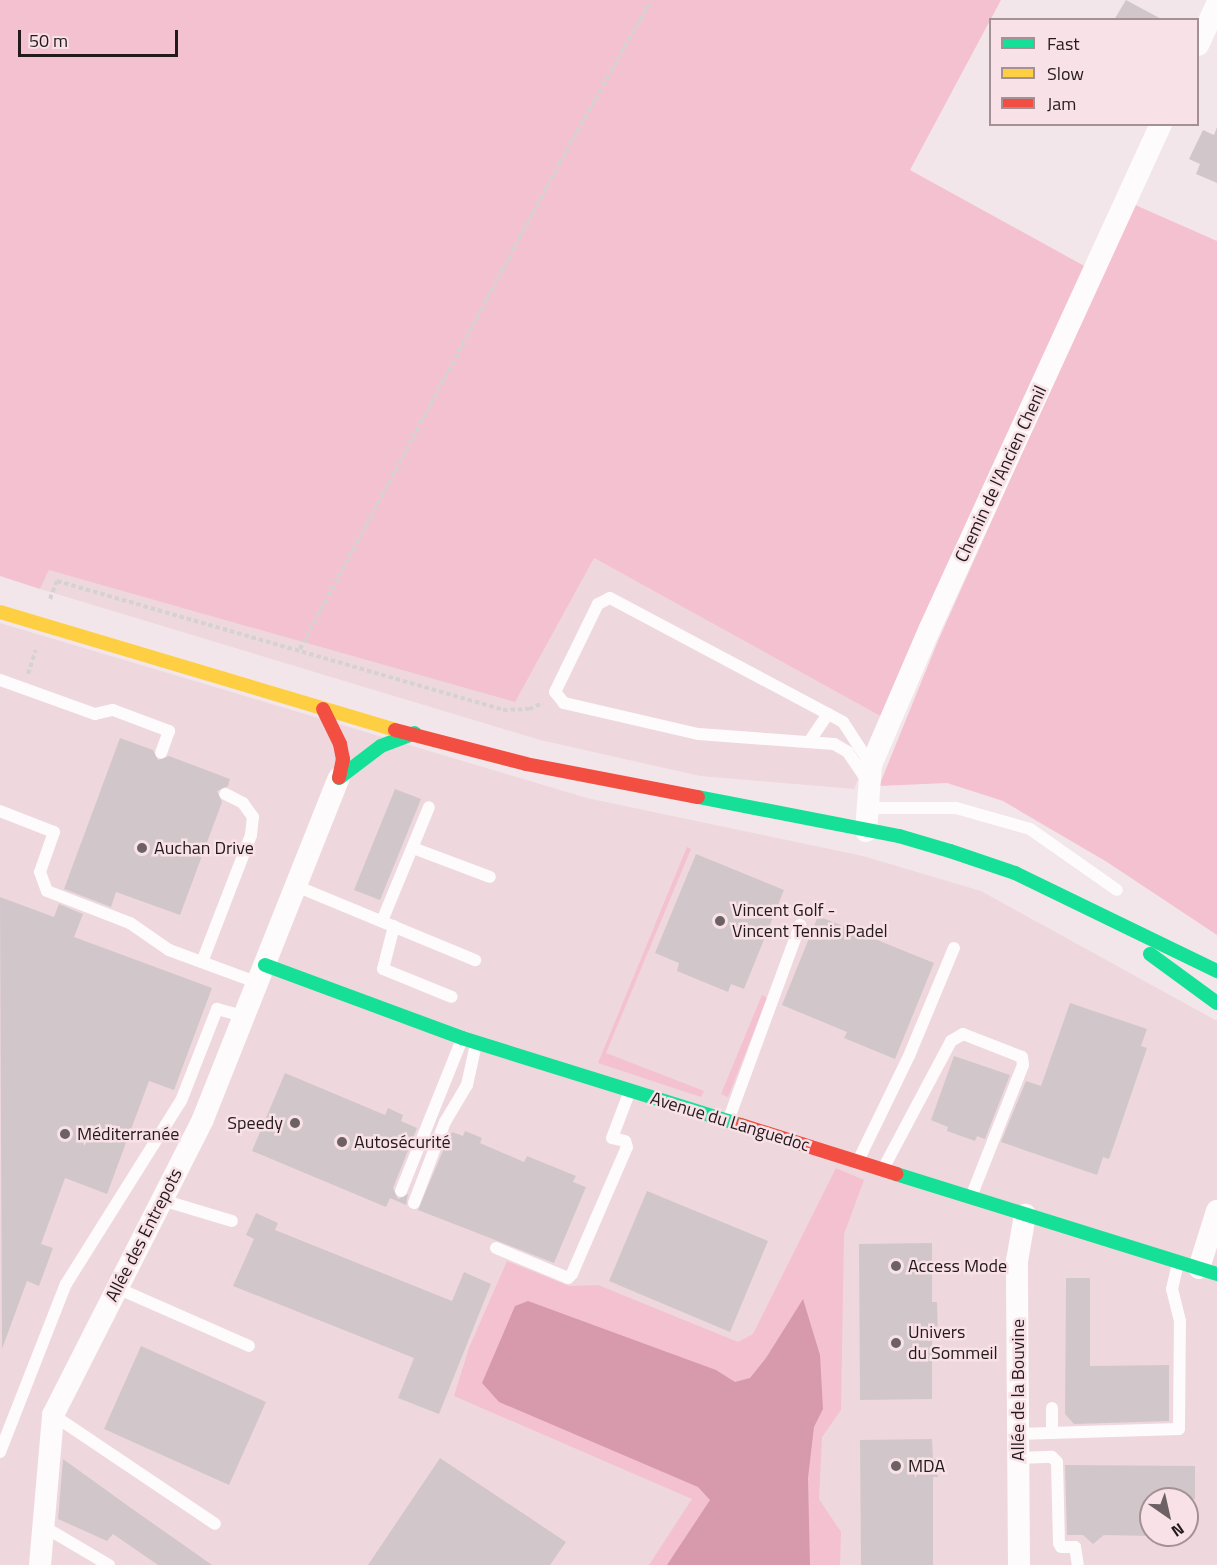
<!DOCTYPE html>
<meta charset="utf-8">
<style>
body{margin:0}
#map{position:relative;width:1217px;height:1565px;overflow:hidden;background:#f3e6ea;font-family:"Titillium Web",sans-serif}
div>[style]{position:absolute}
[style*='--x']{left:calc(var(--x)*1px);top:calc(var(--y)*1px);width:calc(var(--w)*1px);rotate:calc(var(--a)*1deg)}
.built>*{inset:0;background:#eed7dd}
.green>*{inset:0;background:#f4c1d0}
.water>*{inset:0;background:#d79aad}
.building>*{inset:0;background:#d1c7ca}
.path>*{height:4px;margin-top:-2px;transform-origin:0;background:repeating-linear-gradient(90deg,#d5d2d2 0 4.5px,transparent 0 7.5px)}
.lane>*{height:12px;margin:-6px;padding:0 6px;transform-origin:6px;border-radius:6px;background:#fdfbfc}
.street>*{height:22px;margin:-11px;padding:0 11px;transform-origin:11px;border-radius:11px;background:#fdfbfc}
.fast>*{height:14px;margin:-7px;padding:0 7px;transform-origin:7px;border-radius:7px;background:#16e098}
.slow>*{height:14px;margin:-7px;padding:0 7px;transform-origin:7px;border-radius:7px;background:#ffcf43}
.jam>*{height:14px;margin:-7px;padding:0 7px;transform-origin:7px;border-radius:7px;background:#f24e42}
.dots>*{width:16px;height:16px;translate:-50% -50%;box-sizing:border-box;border:3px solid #f8e1e7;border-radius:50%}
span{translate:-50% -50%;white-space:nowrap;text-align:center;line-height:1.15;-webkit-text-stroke:5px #f8e1e7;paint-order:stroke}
.street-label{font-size:18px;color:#231a1d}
.poi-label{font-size:18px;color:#231a1d}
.left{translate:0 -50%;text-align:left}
.right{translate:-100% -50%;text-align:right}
.legend{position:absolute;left:989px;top:18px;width:210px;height:108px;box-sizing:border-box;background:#f8e1e7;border:2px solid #a39196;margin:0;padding:8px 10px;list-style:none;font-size:18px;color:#231a1d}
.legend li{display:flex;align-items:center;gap:12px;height:30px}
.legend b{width:30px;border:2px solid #a39196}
.north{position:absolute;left:1139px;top:1487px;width:60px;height:60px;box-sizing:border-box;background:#f8e1e7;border:2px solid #a39196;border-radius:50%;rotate:146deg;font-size:16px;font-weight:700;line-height:24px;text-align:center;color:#231a1d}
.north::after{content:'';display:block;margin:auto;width:21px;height:27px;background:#6c6165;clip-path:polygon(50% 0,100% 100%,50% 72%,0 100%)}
.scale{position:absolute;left:18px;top:30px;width:160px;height:27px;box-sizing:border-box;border:3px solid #231a1d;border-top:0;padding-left:8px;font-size:18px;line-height:21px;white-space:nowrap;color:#231a1d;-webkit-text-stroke:4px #f8e1e7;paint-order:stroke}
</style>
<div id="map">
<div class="built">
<i style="clip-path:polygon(594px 558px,884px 718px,854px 789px,700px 776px,540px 740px,40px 589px,49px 570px)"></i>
<i style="clip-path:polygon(evenodd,0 623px,587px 798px,863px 856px,981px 891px,1217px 1021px,1217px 1565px,0 1565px,0 623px,1151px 1499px,1187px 1499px,1187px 1535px,1151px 1535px,1151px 1499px)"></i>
</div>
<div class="green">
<i style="clip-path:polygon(0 0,1001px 0,910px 170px,1088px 268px,884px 718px,594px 558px,515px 702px,49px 570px,40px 589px,0 576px)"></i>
<i style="clip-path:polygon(1133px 204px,1217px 241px,1217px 935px,1107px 862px,1003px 801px,947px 783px,879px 786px,938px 641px)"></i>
<i style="clip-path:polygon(687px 847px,691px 849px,606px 1053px,704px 1091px,701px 1097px,598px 1063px)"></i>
<i style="clip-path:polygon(762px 995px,767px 998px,728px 1097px,721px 1094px)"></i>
<i style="clip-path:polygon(836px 1168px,864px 1180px,844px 1234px,841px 1410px,822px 1437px,819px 1499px,841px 1532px,840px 1565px,801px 1565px,721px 1495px,675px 1565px,649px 1565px,692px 1499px,454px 1396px,469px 1348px,507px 1261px,569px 1286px,598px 1285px,738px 1342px,753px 1334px)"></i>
</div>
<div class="water">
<i style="clip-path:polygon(803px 1299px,820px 1355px,823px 1409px,814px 1427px,808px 1478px,810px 1565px,667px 1565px,710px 1500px,698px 1487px,499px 1402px,482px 1383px,515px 1306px,528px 1301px,716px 1370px,735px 1382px,750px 1378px,766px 1358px)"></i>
</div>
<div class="building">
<i style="clip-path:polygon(1126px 0,1163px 20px,1114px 20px)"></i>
<i style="clip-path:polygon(1217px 127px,1217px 183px,1196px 174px,1200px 164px,1189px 159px,1203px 130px,1214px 135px)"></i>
<i style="clip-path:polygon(120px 738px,153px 750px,158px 760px,169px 756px,230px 779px,228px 786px,217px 791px,222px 802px,180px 915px,116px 892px,111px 907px,64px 889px)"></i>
<i style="clip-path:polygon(395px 789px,421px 799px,380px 900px,354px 890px)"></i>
<i style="clip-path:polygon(696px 854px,784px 890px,744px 989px,731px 984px,728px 992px,677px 971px,679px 963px,655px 953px)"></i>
<i style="clip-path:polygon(0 897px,54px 917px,59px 904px,83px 914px,74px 937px,212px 988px,174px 1090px,149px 1081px,107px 1194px,65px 1178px,41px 1244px,53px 1248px,39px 1286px,27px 1281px,2px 1349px)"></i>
<i style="clip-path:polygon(818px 916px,934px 963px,895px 1059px,844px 1038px,847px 1032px,782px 1005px)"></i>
<i style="clip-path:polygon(1070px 1003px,1147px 1029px,1141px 1046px,1147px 1048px,1120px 1127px,1109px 1159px,1103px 1157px,1097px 1175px,1001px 1142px,1026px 1081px,1041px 1086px)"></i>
<i style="clip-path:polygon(954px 1056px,1010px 1075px,985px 1139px,977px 1136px,975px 1141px,947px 1131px,948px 1127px,931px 1120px)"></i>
<i style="clip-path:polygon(285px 1073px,385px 1115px,388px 1108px,403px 1115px,401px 1121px,417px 1128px,393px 1188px,398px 1199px,408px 1194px,406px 1205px,390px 1198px,386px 1207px,252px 1151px)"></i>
<i style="clip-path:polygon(465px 1131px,482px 1138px,480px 1143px,524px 1162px,527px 1156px,576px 1176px,573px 1182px,586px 1187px,554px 1263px,418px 1210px,447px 1141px,452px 1132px,463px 1136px)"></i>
<i style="clip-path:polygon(647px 1191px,768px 1241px,730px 1332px,609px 1281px)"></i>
<i style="clip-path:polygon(256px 1213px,278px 1223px,275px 1230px,452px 1301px,464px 1272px,491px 1284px,439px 1414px,398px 1398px,414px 1358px,233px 1286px,254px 1239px,246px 1235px)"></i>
<i style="clip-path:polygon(932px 1243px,932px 1302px,937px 1302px,938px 1340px,932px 1340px,932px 1399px,860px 1400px,859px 1244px)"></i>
<i style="clip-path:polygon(1066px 1278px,1090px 1278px,1090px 1366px,1169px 1365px,1169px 1421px,1074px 1424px,1065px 1414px)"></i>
<i style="clip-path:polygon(141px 1346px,266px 1402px,229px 1485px,104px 1429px)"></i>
<i style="clip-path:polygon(932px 1439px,933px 1459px,938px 1459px,938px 1477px,933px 1477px,933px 1565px,861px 1565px,860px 1440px)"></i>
<i style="clip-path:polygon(440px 1458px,566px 1542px,550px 1565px,368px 1565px)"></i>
<i style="clip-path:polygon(63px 1459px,131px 1508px,212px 1565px,158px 1565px,113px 1534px,107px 1541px,58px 1519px)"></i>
<i style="clip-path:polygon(1065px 1465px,1195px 1466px,1195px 1499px,1151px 1499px,1151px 1536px,1104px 1535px,1093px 1544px,1083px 1535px,1067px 1535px)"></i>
</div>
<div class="path">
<i style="--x:50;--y:599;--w:19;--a:-69"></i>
<i style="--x:57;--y:581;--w:464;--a:16.1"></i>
<i style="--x:503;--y:710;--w:26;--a:-2"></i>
<i style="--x:529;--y:709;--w:15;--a:-23"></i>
<i style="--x:300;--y:649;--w:550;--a:-61.9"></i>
<i style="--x:559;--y:164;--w:188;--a:-60.7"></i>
<i style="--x:28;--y:674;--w:25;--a:-72"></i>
</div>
<div class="lane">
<i style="--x:0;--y:680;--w:101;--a:19.7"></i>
<i style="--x:95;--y:714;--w:18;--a:-13"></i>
<i style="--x:113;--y:710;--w:60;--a:20.6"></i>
<i style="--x:169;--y:731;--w:23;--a:110"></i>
<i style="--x:809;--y:742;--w:34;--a:-56"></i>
<i style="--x:868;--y:782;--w:36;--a:-124"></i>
<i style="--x:848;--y:752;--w:16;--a:-150"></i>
<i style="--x:834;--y:744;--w:136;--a:-175.8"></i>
<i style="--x:698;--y:734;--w:138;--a:-167"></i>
<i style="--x:564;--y:703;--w:14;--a:-129"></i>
<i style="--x:555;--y:692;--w:98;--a:-64"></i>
<i style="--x:598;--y:604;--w:13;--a:-27"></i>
<i style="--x:610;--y:598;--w:264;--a:28"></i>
<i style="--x:843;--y:722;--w:51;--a:56.9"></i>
<i style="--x:867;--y:808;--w:89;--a:0"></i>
<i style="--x:956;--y:808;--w:77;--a:15.8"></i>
<i style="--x:1030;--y:829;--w:106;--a:35"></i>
<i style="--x:0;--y:811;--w:58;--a:21.3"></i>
<i style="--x:54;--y:832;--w:42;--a:109.3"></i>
<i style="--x:40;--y:872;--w:20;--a:70"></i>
<i style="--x:47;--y:891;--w:89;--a:21.1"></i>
<i style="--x:130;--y:923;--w:47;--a:34.7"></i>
<i style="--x:169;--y:950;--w:95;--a:20.3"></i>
<i style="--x:413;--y:848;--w:82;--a:20.6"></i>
<i style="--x:296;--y:886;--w:194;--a:22.5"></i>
<i style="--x:382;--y:921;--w:123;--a:-67.6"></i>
<i style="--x:394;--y:926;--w:44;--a:104.3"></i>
<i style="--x:383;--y:969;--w:74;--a:22.1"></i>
<i style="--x:202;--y:962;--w:136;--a:-68.9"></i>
<i style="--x:251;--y:835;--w:18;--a:-84"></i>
<i style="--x:253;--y:817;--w:17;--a:-126"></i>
<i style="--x:243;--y:803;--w:20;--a:-153"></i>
<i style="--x:728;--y:1121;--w:209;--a:-69.8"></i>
<i style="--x:858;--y:1161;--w:117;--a:-64.1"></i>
<i style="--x:909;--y:1056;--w:117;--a:-67.4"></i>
<i style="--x:883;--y:1169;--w:145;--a:-62"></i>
<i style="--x:951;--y:1041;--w:14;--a:-30"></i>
<i style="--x:963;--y:1034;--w:63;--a:21.3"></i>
<i style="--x:1022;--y:1057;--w:8;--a:83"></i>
<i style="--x:1023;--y:1065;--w:142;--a:111.5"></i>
<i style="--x:401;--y:1191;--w:164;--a:-68.1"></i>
<i style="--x:162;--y:1200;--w:73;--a:16.7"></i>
<i style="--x:414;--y:1203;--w:87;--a:-69.1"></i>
<i style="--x:445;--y:1122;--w:43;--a:-59.3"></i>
<i style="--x:467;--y:1085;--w:42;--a:-77.6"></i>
<i style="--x:496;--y:1248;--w:78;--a:22.6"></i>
<i style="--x:568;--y:1278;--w:6;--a:-45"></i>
<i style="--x:572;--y:1274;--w:138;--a:-66.6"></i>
<i style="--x:627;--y:1147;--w:6;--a:-108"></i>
<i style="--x:625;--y:1141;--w:13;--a:-167"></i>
<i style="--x:612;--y:1138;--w:48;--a:-69.3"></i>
<i style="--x:117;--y:1288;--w:144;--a:23.7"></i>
<i style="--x:53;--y:1415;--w:195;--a:33.9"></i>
<i style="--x:1052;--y:1433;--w:25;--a:-90"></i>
<i style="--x:1018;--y:1434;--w:161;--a:-1.8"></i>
<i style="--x:1179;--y:1429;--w:108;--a:-89.5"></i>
<i style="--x:1180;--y:1321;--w:33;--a:-104"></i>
<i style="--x:1172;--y:1289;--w:27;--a:-77"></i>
<i style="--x:0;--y:1452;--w:180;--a:-68.6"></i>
<i style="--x:66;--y:1284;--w:216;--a:-57.9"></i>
<i style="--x:181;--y:1101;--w:99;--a:-68.6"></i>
<i style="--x:217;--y:1009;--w:28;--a:15"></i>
<i style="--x:1018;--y:1458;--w:34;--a:-2"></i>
<i style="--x:1052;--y:1457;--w:7;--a:45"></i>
<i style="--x:1057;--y:1462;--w:81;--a:88.6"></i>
<i style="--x:1059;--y:1543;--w:4;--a:63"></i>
<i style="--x:1061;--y:1547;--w:14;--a:0"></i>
<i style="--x:1075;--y:1547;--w:18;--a:81"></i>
<i style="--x:41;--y:1525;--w:79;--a:30.5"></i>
</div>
<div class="street">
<i style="--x:1198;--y:45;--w:45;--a:-65.1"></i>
<i style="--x:866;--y:831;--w:66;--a:-85.7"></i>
<i style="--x:871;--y:765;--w:149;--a:-66.7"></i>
<i style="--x:930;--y:628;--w:554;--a:-65.38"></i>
<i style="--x:1199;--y:1268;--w:60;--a:-72.5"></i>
<i style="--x:40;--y:1565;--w:151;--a:-85"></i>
<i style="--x:53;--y:1415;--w:332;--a:-63.1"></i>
<i style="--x:203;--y:1119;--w:367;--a:-68.3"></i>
<i style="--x:1019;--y:1565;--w:304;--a:-90.4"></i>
<i style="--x:1017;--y:1261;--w:47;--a:-80.1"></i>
</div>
<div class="fast">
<i style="--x:339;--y:778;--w:53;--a:-37.3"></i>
<i style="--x:381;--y:746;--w:36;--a:-21"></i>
<i style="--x:698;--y:797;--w:205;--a:11"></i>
<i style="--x:899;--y:836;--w:53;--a:16.4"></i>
<i style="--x:950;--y:851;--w:69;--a:18.7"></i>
<i style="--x:1015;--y:873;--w:225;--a:25.9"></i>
<i style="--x:1150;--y:954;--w:83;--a:36.2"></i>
<i style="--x:265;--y:965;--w:210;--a:20.3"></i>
<i style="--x:462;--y:1038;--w:292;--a:17.3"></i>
<i style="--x:896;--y:1174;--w:336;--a:17.3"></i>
</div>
<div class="slow">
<i style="--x:0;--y:612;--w:412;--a:16.6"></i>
</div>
<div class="jam">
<i style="--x:323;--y:709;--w:39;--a:64"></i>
<i style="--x:340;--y:744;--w:15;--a:79"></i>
<i style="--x:343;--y:759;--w:19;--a:102"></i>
<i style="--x:395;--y:730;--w:135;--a:14.5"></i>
<i style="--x:526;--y:764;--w:175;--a:10.9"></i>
<i style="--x:741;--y:1125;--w:163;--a:17.5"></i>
</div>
<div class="dots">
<i style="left:142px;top:848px;background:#6c6165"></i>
<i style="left:720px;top:921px;background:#6c6165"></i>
<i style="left:295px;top:1123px;background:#6c6165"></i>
<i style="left:65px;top:1134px;background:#6c6165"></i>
<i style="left:342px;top:1142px;background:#6c6165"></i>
<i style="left:896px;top:1266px;background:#6c6165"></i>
<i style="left:896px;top:1343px;background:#6c6165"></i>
<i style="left:896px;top:1466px;background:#6c6165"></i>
</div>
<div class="street-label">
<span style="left:1001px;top:474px;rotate:-65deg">Chemin de l'Ancien Chenil</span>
<span style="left:730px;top:1122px;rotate:17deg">Avenue du Languedoc</span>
<span style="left:144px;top:1235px;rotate:-63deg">Allée des Entrepots</span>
<span style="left:1018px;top:1390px;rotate:-90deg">Allée de la Bouvine</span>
</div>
<div class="poi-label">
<span class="left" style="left:154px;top:848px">Auchan Drive</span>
<span class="left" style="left:732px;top:921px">Vincent Golf -<br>Vincent Tennis Padel</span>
<span class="right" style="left:283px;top:1123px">Speedy</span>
<span class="left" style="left:77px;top:1134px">Méditerranée</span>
<span class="left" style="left:354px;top:1142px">Autosécurité</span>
<span class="left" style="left:908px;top:1266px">Access Mode</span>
<span class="left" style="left:908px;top:1343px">Univers<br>du Sommeil</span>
<span class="left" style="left:908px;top:1466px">MDA</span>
</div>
<ul class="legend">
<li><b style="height:8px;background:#16e098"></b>Fast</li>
<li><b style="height:8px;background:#ffcf43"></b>Slow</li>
<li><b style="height:8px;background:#f24e42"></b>Jam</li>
</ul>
<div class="north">N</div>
<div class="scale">50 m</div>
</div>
